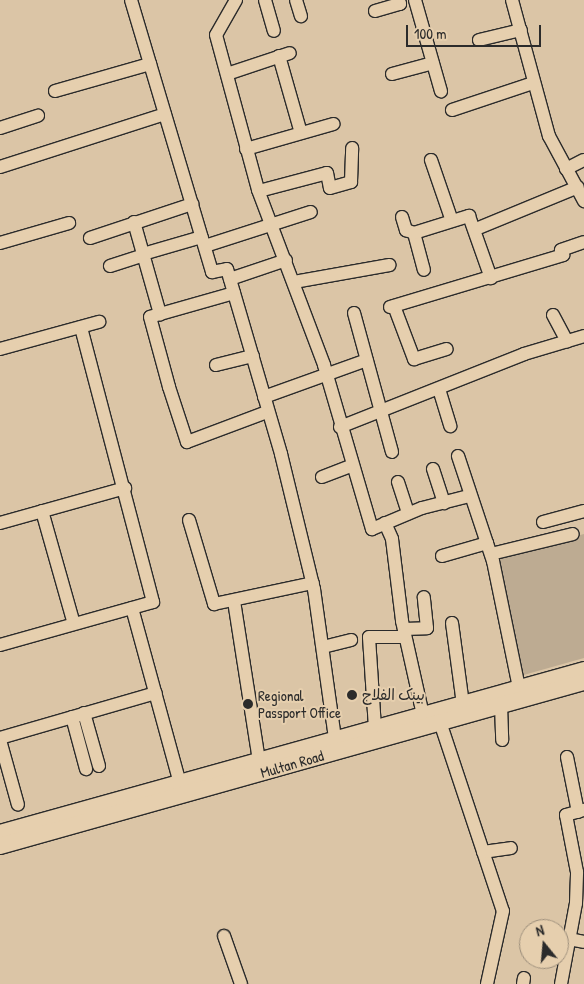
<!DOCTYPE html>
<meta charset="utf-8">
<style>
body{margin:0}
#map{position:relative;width:584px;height:984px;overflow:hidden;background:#dbc5a6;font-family:"Patrick Hand","Playpen Sans Arabic",sans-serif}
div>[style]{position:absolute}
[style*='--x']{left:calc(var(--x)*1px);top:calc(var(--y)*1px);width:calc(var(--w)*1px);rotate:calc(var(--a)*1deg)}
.green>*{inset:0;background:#bdab92}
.roads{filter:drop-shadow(1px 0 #2b2b2b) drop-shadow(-1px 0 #2b2b2b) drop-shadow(0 1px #2b2b2b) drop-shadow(0 -1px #2b2b2b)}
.minor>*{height:12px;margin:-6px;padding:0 6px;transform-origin:6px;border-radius:6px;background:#e6cfae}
.major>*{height:16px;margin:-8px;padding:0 8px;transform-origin:8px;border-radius:8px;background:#e6cfae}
.dots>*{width:14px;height:14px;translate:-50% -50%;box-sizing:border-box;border:2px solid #e6cfae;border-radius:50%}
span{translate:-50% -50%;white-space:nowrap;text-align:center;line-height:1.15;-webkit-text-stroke:4px #e6cfae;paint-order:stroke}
.poi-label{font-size:15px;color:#2b2b2b}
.left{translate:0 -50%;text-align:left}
.street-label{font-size:15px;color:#2b2b2b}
.north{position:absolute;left:519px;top:919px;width:50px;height:50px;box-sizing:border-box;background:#e6cfae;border:1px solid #9b8d7a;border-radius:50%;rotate:343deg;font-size:14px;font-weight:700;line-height:20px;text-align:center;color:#2b2b2b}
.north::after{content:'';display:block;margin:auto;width:18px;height:22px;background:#2b2b2b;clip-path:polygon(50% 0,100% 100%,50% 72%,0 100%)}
.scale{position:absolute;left:406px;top:25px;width:135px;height:22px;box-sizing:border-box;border:2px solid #2b2b2b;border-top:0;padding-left:6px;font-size:15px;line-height:18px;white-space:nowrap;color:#2b2b2b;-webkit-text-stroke:4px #e6cfae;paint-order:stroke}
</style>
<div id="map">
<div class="green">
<i style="clip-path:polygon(584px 534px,584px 658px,520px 676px,495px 557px)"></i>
</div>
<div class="roads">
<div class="minor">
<i style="--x:131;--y:0;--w:284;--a:73.4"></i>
<i style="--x:212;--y:272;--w:15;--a:-11"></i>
<i style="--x:227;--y:269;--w:193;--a:73.7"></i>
<i style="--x:281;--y:454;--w:139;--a:76.3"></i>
<i style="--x:314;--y:589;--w:151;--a:82"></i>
<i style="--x:236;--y:0;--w:40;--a:119.7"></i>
<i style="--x:216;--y:35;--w:161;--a:74.8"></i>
<i style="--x:258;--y:190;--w:187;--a:69.3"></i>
<i style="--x:324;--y:365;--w:171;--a:73.7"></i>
<i style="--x:372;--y:529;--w:54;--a:-22.8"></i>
<i style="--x:422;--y:508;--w:49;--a:-14.3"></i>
<i style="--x:265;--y:0;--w:32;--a:74"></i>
<i style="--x:296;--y:0;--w:17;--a:73"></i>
<i style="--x:415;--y:0;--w:95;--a:74.1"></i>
<i style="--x:512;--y:0;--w:141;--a:74.8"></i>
<i style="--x:549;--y:136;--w:74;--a:61.7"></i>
<i style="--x:375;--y:11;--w:26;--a:-16"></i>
<i style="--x:400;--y:4;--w:4;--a:-104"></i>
<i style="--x:479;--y:40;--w:43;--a:-13.4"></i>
<i style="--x:279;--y:56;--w:80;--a:74.1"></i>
<i style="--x:227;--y:74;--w:66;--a:-18.4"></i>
<i style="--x:392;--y:74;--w:42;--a:-15"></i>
<i style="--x:55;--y:91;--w:99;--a:-15.9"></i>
<i style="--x:452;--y:110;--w:85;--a:-18.4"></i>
<i style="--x:0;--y:128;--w:40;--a:-18"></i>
<i style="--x:246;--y:149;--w:91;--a:-16"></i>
<i style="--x:431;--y:160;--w:61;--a:71"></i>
<i style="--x:0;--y:167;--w:173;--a:-17.8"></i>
<i style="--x:566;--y:169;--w:20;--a:-27"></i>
<i style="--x:259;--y:191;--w:70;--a:-14.8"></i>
<i style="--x:327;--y:173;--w:15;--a:79"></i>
<i style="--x:330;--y:188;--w:22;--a:-16"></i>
<i style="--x:351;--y:182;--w:34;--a:-88"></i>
<i style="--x:402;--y:217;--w:14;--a:73"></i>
<i style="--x:406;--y:230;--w:9;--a:21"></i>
<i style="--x:414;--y:233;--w:38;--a:75"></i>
<i style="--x:134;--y:222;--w:96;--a:74.2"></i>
<i style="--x:476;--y:229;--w:110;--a:-22.4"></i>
<i style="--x:414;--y:233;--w:58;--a:-17.2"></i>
<i style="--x:469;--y:216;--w:66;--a:70.5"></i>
<i style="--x:90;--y:238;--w:108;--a:-18.4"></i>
<i style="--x:0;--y:243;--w:72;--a:-16.2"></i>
<i style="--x:205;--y:246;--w:111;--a:-17.8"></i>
<i style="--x:143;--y:254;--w:61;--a:-16.1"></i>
<i style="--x:110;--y:266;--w:35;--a:-18"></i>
<i style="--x:230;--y:279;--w:59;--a:-18.7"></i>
<i style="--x:294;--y:282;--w:97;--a:-10.1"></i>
<i style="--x:234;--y:293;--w:87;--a:164.1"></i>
<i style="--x:150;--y:317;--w:73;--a:74.8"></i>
<i style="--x:169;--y:387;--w:58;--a:71.9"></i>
<i style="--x:187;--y:442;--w:85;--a:-20.6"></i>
<i style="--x:394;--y:306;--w:57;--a:69.3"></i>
<i style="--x:414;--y:359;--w:34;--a:-17"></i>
<i style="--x:390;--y:307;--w:181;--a:-16.7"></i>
<i style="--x:563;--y:255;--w:5;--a:-112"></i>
<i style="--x:561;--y:250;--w:24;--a:-19"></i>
<i style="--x:354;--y:313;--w:144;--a:74.7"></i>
<i style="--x:553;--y:315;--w:30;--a:62"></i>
<i style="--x:0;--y:349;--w:103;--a:-15.3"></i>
<i style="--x:216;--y:365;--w:38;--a:-14"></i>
<i style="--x:439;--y:389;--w:39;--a:73"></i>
<i style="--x:264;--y:397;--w:109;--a:-19.8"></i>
<i style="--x:340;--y:427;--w:198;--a:-21.6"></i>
<i style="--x:524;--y:354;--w:63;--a:-16.7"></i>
<i style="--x:458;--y:456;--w:111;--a:71.6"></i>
<i style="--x:493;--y:561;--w:130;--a:78.4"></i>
<i style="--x:433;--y:469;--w:36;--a:72"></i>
<i style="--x:322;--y:477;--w:31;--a:-21"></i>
<i style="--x:398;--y:482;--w:33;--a:72"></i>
<i style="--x:42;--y:511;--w:117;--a:74.2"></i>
<i style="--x:189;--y:520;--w:88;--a:73.4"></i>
<i style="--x:214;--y:604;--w:101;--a:-12"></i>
<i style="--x:543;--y:522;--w:42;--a:-15"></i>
<i style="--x:0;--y:523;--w:130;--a:-15.6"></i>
<i style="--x:385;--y:523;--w:17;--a:66"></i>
<i style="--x:392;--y:539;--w:83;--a:83"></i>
<i style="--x:402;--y:621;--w:96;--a:77.4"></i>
<i style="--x:491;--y:554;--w:84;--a:-13.7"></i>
<i style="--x:442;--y:556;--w:47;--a:-16.1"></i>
<i style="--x:234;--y:601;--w:161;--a:81.1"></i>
<i style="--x:132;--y:608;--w:181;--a:74.7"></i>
<i style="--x:452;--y:623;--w:82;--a:82.3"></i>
<i style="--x:404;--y:629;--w:23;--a:-2"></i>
<i style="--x:427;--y:628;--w:31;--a:-96"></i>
<i style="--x:0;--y:645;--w:159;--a:-15.7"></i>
<i style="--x:153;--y:602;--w:284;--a:-104.7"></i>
<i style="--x:323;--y:647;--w:29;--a:-14"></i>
<i style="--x:501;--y:705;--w:35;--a:88"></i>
<i style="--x:84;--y:713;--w:55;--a:74.2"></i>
<i style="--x:72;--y:717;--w:54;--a:74.9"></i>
<i style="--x:440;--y:722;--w:199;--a:71.6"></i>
<i style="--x:503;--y:911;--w:75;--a:102.4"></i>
<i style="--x:375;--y:728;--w:91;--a:-93.8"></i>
<i style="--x:369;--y:637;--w:36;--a:0"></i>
<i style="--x:0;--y:738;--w:162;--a:-16.1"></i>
<i style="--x:0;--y:740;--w:67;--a:74.5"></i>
<i style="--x:567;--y:757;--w:56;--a:78.7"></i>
<i style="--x:483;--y:852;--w:28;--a:-8"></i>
<i style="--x:224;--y:936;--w:51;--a:70.5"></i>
<i style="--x:569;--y:939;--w:15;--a:11"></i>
<i style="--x:523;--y:984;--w:6;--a:-81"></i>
<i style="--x:561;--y:984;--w:82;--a:-79.5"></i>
<i style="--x:576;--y:903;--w:31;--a:-88"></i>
<i style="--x:577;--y:872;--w:58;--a:-100.9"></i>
<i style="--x:566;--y:815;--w:19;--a:-16"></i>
</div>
<div class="major">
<i style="--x:0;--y:833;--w:606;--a:-15.59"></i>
<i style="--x:0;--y:846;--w:607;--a:-15.69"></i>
</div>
</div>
<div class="dots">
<i style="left:352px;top:695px;background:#2b2b2b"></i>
<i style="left:248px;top:704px;background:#2b2b2b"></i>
</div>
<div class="poi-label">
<span class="left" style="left:258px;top:704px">Regional<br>Passport Office</span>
<span class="left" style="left:362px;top:695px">بینک الفلاح</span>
</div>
<div class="street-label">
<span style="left:292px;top:764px;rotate:-16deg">Multan Road</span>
</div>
<div class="north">N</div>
<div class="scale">100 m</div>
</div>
